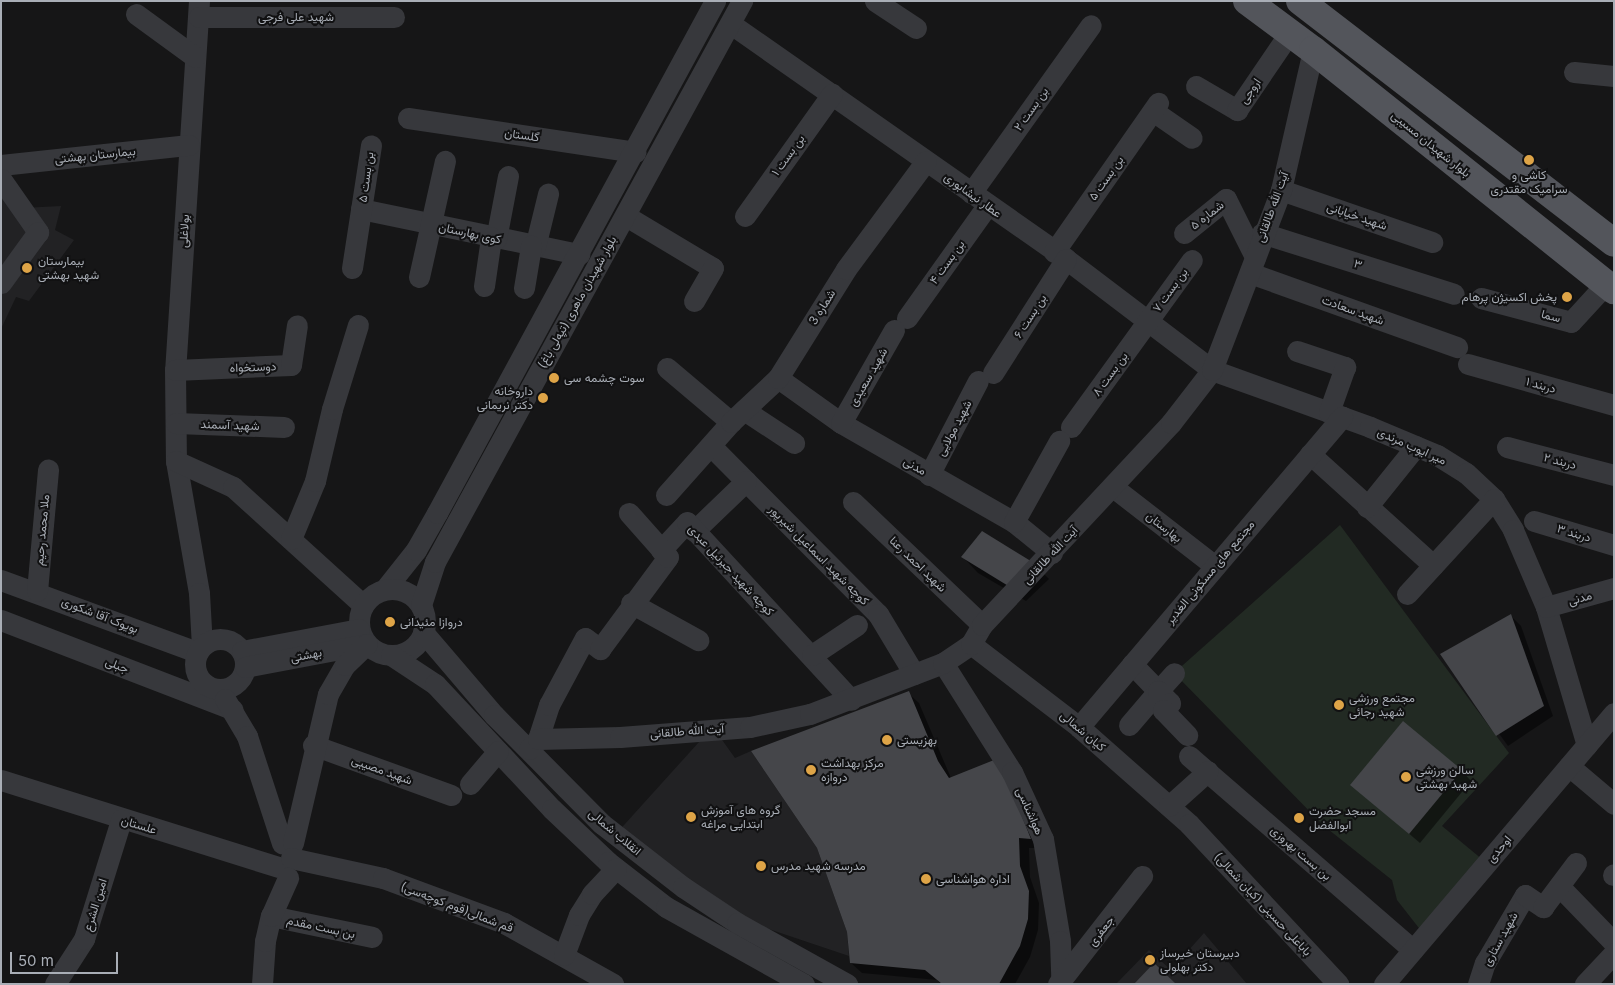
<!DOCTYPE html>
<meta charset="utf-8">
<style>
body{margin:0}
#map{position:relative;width:1615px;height:985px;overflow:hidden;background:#161617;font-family:Inter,Vazirmatn,sans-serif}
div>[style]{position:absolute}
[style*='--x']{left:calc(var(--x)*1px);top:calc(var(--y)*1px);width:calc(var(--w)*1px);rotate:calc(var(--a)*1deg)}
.built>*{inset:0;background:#222224}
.green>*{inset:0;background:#222a23}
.shadow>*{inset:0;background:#0007}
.building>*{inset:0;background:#45464a}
.minor>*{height:21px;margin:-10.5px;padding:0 10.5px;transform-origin:10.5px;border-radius:10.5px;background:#37383c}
.minor>.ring{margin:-10.5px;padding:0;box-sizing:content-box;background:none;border:21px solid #37383c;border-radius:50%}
.major>*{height:28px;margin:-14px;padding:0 14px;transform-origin:14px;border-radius:14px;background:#53555b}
.dots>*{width:14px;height:14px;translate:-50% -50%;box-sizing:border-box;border:2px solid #111112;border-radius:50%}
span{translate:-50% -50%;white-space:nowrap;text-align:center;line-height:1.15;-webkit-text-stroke:4px #111112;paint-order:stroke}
.street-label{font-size:12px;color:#a9aeb6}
.poi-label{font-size:12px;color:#a9aeb6}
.left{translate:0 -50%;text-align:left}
.right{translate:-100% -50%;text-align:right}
.frame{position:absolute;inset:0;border:2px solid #a9aeb6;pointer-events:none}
.scale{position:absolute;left:10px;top:952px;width:108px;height:22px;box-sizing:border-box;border:2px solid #a9aeb6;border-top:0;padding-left:6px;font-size:15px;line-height:18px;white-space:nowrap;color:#a9aeb6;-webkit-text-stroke:4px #111112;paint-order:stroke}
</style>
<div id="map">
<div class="built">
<i style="clip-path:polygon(1px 157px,22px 208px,61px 206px,55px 230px,74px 240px,29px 301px,16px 297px,1px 329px)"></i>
<i style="clip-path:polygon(720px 737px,735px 758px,751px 751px,817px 848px,847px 932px,849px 956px,742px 920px,615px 835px,699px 742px)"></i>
<i style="clip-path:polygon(1204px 933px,1247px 984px,1116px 984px,1149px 950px,1171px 970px)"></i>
</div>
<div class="green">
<i style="clip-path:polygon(1340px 525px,1509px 753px,1442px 826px,1483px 860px,1422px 932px,1397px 900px,1392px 880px,1324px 826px,1174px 673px)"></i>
</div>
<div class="shadow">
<i style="clip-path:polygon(963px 557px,1034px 564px,1049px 579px,1026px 601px,978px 573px)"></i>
<i style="clip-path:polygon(1511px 616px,1521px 626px,1553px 716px,1508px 746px,1442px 655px)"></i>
<i style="clip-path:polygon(908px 693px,919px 703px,951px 778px,994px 762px,1041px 848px,1029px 848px,1030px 877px,1039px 903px,1038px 930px,1030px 957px,1015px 984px,941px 984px,937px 980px,862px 973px,851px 963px)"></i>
<i style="clip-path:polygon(1461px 770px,1471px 781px,1420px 843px,1352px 785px)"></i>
</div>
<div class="building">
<i style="clip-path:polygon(982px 531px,1034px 563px,1010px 587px,961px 557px)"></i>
<i style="clip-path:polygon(1511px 614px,1544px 706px,1496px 736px,1440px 654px)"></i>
<i style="clip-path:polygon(909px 691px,938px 761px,949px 778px,994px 760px,1009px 784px,1031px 839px,1019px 838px,1020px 866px,1029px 891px,1028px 919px,1020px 946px,999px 984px,942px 984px,925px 970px,850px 963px,847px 932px,817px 848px,751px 751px)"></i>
<i style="clip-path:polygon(1403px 721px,1462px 770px,1409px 834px,1350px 785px)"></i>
<i style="clip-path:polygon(1154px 963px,1176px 984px,1134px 984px)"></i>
</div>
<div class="minor">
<i style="--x:199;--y:1;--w:370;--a:93.7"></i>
<i style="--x:175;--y:370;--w:91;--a:89.4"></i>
<i style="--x:176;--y:461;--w:134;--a:80.1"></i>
<i style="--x:199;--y:593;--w:53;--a:86.8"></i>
<i style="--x:875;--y:1;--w:49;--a:33.4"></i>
<i style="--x:136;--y:14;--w:73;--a:36.1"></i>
<i style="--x:199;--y:17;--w:195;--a:0"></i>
<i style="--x:731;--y:24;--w:409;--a:35"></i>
<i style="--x:1066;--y:259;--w:183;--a:37.2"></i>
<i style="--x:1212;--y:370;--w:168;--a:19.8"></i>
<i style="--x:1370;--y:427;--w:73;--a:22.7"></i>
<i style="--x:1437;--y:455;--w:34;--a:32"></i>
<i style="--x:1466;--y:473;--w:38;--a:43"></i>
<i style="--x:1494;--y:499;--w:36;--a:58"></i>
<i style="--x:1513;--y:530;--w:84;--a:66.8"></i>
<i style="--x:1546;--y:607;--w:144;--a:73.5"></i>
<i style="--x:1574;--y:72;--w:40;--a:5.7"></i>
<i style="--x:1196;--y:86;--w:48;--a:30.3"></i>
<i style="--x:1237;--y:110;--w:94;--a:-55.8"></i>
<i style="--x:1153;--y:111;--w:47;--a:34.7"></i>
<i style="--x:408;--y:118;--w:230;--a:8.5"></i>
<i style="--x:1;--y:165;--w:189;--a:-6.1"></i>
<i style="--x:1;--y:179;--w:65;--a:55.1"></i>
<i style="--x:38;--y:232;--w:63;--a:126"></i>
<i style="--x:1281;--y:190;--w:160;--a:19"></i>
<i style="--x:971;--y:193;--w:206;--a:-54.5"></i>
<i style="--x:361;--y:209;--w:223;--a:11.7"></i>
<i style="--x:626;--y:216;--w:101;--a:30.9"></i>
<i style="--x:713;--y:268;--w:38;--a:120"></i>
<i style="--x:745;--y:216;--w:150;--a:-54.5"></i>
<i style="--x:1184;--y:233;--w:54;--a:-39"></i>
<i style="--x:1226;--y:199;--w:65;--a:63.4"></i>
<i style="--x:1262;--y:233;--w:201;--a:17.6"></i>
<i style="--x:496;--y:239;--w:64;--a:-79.2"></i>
<i style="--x:535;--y:247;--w:55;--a:-76.2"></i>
<i style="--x:1054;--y:252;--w:182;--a:-55.1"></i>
<i style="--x:352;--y:268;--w:124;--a:-81.2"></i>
<i style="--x:1250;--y:273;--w:220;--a:19.7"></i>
<i style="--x:419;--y:277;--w:119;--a:-77.4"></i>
<i style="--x:484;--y:286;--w:49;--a:-81.7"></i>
<i style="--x:524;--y:288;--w:43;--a:-80.5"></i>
<i style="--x:1481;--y:298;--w:93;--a:14.9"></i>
<i style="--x:1571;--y:322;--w:52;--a:-47.4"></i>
<i style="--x:907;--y:318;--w:138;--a:-54.5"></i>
<i style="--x:1297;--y:351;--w:51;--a:18.4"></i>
<i style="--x:1345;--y:367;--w:48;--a:109.6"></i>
<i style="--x:1468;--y:364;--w:152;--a:15.7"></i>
<i style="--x:667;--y:368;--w:84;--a:40.2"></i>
<i style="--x:175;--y:370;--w:116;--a:-2.5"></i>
<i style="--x:291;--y:365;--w:40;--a:-81.5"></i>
<i style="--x:993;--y:373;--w:135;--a:-57.4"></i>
<i style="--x:778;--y:378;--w:77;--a:35.5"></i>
<i style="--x:841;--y:423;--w:199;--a:29.8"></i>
<i style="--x:1014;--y:522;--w:49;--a:39.2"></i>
<i style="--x:744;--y:410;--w:60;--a:33.4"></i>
<i style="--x:176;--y:423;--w:108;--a:2.1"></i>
<i style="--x:841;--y:423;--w:107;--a:-60.3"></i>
<i style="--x:1071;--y:427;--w:206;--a:-54.1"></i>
<i style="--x:711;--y:446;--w:237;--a:45.2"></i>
<i style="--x:878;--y:614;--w:70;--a:59"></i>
<i style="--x:1507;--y:447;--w:111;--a:14.7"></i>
<i style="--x:1310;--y:454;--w:166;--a:42.1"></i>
<i style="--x:176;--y:461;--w:63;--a:24.5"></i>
<i style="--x:233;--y:487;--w:176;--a:42.2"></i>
<i style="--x:929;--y:475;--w:106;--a:-62.5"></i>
<i style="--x:1113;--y:487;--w:129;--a:37.8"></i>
<i style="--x:666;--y:495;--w:98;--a:-48.3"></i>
<i style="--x:731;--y:422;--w:64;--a:-43.1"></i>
<i style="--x:778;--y:378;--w:128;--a:-58"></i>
<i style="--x:846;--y:269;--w:134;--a:-53.5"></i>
<i style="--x:853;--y:502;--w:178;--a:43.6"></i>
<i style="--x:1367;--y:507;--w:78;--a:-51.2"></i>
<i style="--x:1534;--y:521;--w:84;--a:16.7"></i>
<i style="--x:1014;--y:522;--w:93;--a:-60.9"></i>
<i style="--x:694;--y:531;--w:72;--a:-43.9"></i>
<i style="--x:291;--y:539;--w:63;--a:-67.5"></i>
<i style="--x:315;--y:481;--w:74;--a:-76.7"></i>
<i style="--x:332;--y:409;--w:88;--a:-72.8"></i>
<i style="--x:661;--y:550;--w:38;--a:-47"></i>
<i style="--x:687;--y:522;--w:242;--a:47.3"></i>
<i style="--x:1;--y:580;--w:209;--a:20.2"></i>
<i style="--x:385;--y:589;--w:50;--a:-51.5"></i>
<i style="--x:416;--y:550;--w:43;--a:-60.4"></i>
<i style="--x:437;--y:513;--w:583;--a:-61.5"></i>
<i class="ring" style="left:359px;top:589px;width:45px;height:45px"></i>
<i style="--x:37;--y:591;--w:122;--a:-84.8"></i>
<i style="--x:1407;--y:594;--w:129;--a:-47.5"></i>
<i style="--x:631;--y:603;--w:77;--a:28.9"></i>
<i style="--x:421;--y:605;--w:45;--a:-72"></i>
<i style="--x:435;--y:562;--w:640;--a:-61.31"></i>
<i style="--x:1546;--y:607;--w:71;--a:-15.6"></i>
<i style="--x:1;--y:620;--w:248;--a:21.1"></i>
<i style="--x:423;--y:632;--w:109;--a:49.5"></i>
<i style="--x:494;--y:715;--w:153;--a:45.3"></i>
<i style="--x:602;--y:824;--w:103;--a:37.9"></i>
<i style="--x:683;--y:887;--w:65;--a:33.7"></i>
<i style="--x:737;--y:923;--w:126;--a:29"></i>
<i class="ring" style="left:195px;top:639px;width:29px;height:29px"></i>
<i style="--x:971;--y:644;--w:136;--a:37.5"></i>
<i style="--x:1079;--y:727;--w:147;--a:41.4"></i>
<i style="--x:1189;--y:824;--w:219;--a:47"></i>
<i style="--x:242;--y:651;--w:119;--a:-10.6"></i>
<i style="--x:391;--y:655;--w:53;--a:33.4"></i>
<i style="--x:435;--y:684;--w:171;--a:46.9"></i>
<i style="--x:552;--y:809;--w:77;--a:43.4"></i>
<i style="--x:608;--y:862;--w:73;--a:37.8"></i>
<i style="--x:666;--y:907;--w:158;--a:29.2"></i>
<i style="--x:812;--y:655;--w:54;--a:-33.7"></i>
<i style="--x:943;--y:663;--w:129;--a:57.7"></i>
<i style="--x:1012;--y:772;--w:74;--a:65.2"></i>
<i style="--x:1043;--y:839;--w:103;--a:80.5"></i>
<i style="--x:1060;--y:941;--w:38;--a:88"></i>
<i style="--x:1132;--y:664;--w:37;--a:46"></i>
<i style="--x:1158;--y:691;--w:24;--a:-48"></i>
<i style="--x:245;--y:667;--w:124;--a:-10.7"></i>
<i style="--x:225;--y:699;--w:43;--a:59.3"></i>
<i style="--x:247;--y:736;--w:113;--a:71.9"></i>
<i style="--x:1129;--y:725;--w:45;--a:-49.5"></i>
<i style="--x:1158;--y:691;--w:17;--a:45"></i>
<i style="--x:1170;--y:703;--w:10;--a:135"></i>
<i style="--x:1163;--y:710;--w:35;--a:46"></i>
<i style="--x:1079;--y:727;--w:407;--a:-49.7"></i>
<i style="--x:538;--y:739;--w:36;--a:-72"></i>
<i style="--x:549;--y:705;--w:76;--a:-61.8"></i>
<i style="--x:585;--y:638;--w:19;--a:36"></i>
<i style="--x:600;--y:649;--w:114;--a:-53.5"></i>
<i style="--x:668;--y:557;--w:59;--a:-131.6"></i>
<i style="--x:313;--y:745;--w:147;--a:19.9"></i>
<i style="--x:529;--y:749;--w:13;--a:-48"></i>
<i style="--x:538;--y:739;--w:82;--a:-1.4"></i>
<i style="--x:620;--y:737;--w:130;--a:-4.4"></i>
<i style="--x:750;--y:727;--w:61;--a:-12.2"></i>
<i style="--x:810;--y:714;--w:142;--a:-21"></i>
<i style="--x:943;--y:663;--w:34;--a:-34"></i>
<i style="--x:971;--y:644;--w:22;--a:-60"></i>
<i style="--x:982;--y:625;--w:277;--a:-46.9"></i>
<i style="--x:1171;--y:423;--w:67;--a:-52.3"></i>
<i style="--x:1212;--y:370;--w:193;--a:-69"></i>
<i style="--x:1281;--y:190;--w:144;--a:-77.1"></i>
<i style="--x:1189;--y:756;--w:296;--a:40.9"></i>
<i style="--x:1569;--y:766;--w:59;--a:40.2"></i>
<i style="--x:1;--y:780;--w:290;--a:17.4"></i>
<i style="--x:470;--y:784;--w:43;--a:-49.7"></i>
<i style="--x:1169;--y:806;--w:52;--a:-41.9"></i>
<i style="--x:293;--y:843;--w:153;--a:-76.8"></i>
<i style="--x:328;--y:694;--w:34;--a:-60"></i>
<i style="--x:345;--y:665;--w:30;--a:-44"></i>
<i style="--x:291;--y:858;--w:94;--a:12.3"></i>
<i style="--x:383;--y:878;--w:129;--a:20.4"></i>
<i style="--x:504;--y:923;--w:125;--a:29.2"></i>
<i style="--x:1613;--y:875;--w:1;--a:-45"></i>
<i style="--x:1559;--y:886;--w:79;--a:46"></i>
<i style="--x:271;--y:916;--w:103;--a:11.7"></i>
<i style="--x:564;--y:955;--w:43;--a:-69.4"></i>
<i style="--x:579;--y:915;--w:25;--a:-58"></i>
<i style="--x:592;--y:894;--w:35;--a:-47"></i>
<i style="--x:55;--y:984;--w:54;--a:-57.2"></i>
<i style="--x:84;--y:939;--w:125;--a:-72.7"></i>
<i style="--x:262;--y:984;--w:43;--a:-86"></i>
<i style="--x:265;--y:941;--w:26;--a:-77"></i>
<i style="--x:271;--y:916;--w:42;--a:-65.9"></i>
<i style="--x:1058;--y:984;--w:137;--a:-52.1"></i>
<i style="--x:1384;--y:984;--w:355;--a:-49.7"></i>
<i style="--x:1478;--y:984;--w:22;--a:-72"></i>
<i style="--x:1485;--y:963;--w:79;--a:-59.5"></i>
<i style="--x:1525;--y:895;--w:22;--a:34"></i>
<i style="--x:1543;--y:907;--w:55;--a:-53.1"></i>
<i style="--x:1585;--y:984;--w:42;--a:-46.9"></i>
</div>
<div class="major">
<i style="--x:1247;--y:1;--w:82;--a:36.6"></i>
<i style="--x:1313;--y:50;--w:385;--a:38.6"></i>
<i style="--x:1300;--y:1;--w:396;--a:37.6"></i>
</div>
<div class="dots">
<i style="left:1529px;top:160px;background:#dea447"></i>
<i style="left:27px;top:268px;background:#dea447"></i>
<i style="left:1567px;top:297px;background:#dea447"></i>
<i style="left:554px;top:378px;background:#dea447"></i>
<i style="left:543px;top:398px;background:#dea447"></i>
<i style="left:390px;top:622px;background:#dea447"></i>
<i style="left:1339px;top:705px;background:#dea447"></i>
<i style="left:887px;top:740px;background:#dea447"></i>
<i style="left:811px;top:770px;background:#dea447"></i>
<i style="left:1406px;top:777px;background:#dea447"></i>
<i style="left:691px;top:817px;background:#dea447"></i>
<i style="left:1299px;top:818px;background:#dea447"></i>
<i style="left:761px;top:866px;background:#dea447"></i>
<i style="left:926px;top:879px;background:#dea447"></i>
<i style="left:1150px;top:960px;background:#dea447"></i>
</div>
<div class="street-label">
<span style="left:296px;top:17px">شهید علی فرجی</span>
<span style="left:1250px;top:91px;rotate:-56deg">اروجی</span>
<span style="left:1031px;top:109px;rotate:-55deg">بن بست ۲</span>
<span style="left:522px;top:135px;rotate:8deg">گلستان</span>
<span style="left:1431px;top:144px;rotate:39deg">بلوار شهیدان مسیبی</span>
<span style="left:95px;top:155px;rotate:-6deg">بیمارستان بهشتی</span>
<span style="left:788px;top:155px;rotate:-54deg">بن بست ۱</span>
<span style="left:366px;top:177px;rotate:-82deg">بن بست ۵</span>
<span style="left:1106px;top:178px;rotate:-55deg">بن بست ۵</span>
<span style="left:973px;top:195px;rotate:36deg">عطار نیشابوری</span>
<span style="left:1272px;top:207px;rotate:-70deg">آیت الله طالقانی</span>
<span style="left:1207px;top:215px;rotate:-38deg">شماره ۵</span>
<span style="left:1357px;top:216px;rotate:19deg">شهید خیابانی</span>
<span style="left:184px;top:231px;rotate:-87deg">بولاغلی</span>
<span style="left:470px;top:233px;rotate:12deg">کوی بهارستان</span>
<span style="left:947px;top:262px;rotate:-54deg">بن بست ۴</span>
<span style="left:1358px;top:264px;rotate:18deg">۳</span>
<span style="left:1170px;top:290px;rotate:-54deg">بن بست ۷</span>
<span style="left:577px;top:302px;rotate:-61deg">بلوار شهیدان ماهری (تپه‌لی باغ)</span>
<span style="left:822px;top:307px;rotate:-58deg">شماره 3</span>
<span style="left:1353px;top:310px;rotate:20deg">شهید سعادت</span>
<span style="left:1030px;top:316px;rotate:-57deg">بن بست ۶</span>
<span style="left:1551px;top:316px;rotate:15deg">سما</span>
<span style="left:253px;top:367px;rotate:-2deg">دوستخواه</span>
<span style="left:1110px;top:374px;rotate:-54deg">بن بست ۸</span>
<span style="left:868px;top:377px;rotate:-60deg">شهید سعیدی</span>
<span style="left:1541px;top:385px;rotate:16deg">دربند ۱</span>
<span style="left:230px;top:425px;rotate:2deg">شهید آسمند</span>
<span style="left:954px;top:428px;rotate:-62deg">شهید مولایی</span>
<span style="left:1412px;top:446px;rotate:24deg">میر ایوب مرندی</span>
<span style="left:1560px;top:461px;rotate:15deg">دربند ۲</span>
<span style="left:915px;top:466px;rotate:30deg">مدنی</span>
<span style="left:1164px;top:527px;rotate:38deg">بهارستان</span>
<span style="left:42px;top:530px;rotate:-85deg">ملا محمد رحیم</span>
<span style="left:1574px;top:533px;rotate:17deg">دربند ۳</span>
<span style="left:819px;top:555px;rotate:45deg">کوچه شهید اسماعیل شیرپور</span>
<span style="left:1050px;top:555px;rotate:-47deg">آیت الله طالقانی</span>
<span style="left:918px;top:564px;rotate:44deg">شهید احمد رعنا</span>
<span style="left:731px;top:570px;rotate:47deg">کوچه شهید جبرئیل عبدی</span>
<span style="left:1210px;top:572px;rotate:-50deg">مجتمع های مسکونی الغدیر</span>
<span style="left:1580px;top:598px;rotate:-16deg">مدنی</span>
<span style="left:100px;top:615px;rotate:21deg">بویوک آقا شکوری</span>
<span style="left:306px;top:655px;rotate:-11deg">بهشتی</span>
<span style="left:117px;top:665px;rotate:21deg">جبلی</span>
<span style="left:687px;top:731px;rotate:-4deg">آیت الله طالقانی</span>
<span style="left:1083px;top:731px;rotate:40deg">کیان شمالی</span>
<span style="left:382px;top:770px;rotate:20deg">شهید مصیبی</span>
<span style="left:1030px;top:811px;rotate:66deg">هواشناسی</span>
<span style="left:139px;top:825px;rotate:17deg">علستان</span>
<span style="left:615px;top:832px;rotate:40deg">انقلاب شمالی</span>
<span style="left:1499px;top:849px;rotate:-50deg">اوحدی</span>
<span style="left:1301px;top:853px;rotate:41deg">بن بست بهروزی</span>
<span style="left:1263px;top:904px;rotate:47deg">باباعلی حسینی (کیان شمالی)</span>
<span style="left:95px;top:905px;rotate:-73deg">امین الشرع</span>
<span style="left:457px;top:907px;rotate:21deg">قم شمالی(قوم کوچه‌سی)</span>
<span style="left:321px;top:927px;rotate:12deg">بن بست مقدم</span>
<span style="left:1101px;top:931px;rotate:-52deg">جعفری</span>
<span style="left:1500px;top:939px;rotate:-61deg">شهید ستاری</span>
</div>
<div class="poi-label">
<span style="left:1529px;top:182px">کاشی و<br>سرامیک مقتدری</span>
<span class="left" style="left:38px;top:268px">بیمارستان<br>شهید بهشتی</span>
<span class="right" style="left:1557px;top:297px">پخش اکسیژن پرهام</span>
<span class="left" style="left:564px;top:378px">سوت چشمه سی</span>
<span class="right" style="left:533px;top:398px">داروخانه<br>دكتر نریمانی</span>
<span class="left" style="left:400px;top:622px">دروازا مئیدانی</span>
<span class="left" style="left:1349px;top:705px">مجتمع ورزشی<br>شهید رجائی</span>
<span class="left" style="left:897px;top:740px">بهزیستی</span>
<span class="left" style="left:821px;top:770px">مرکز بهداشت<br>دروازه</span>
<span class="left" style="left:1416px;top:777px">سالن ورزشی<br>شهید بهشتی</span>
<span class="left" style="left:701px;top:817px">گروه های آموزش<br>ابتدایی مراغه</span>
<span class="left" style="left:1309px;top:818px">مسجد حضرت<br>ابوالفضل</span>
<span class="left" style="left:771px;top:866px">مدرسه شهید مدرس</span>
<span class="left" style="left:936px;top:879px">اداره هواشناسی</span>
<span class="left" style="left:1160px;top:960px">دبیرستان خیرساز<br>دکتر بهلولی</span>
</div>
<div class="frame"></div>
<div class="scale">50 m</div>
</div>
